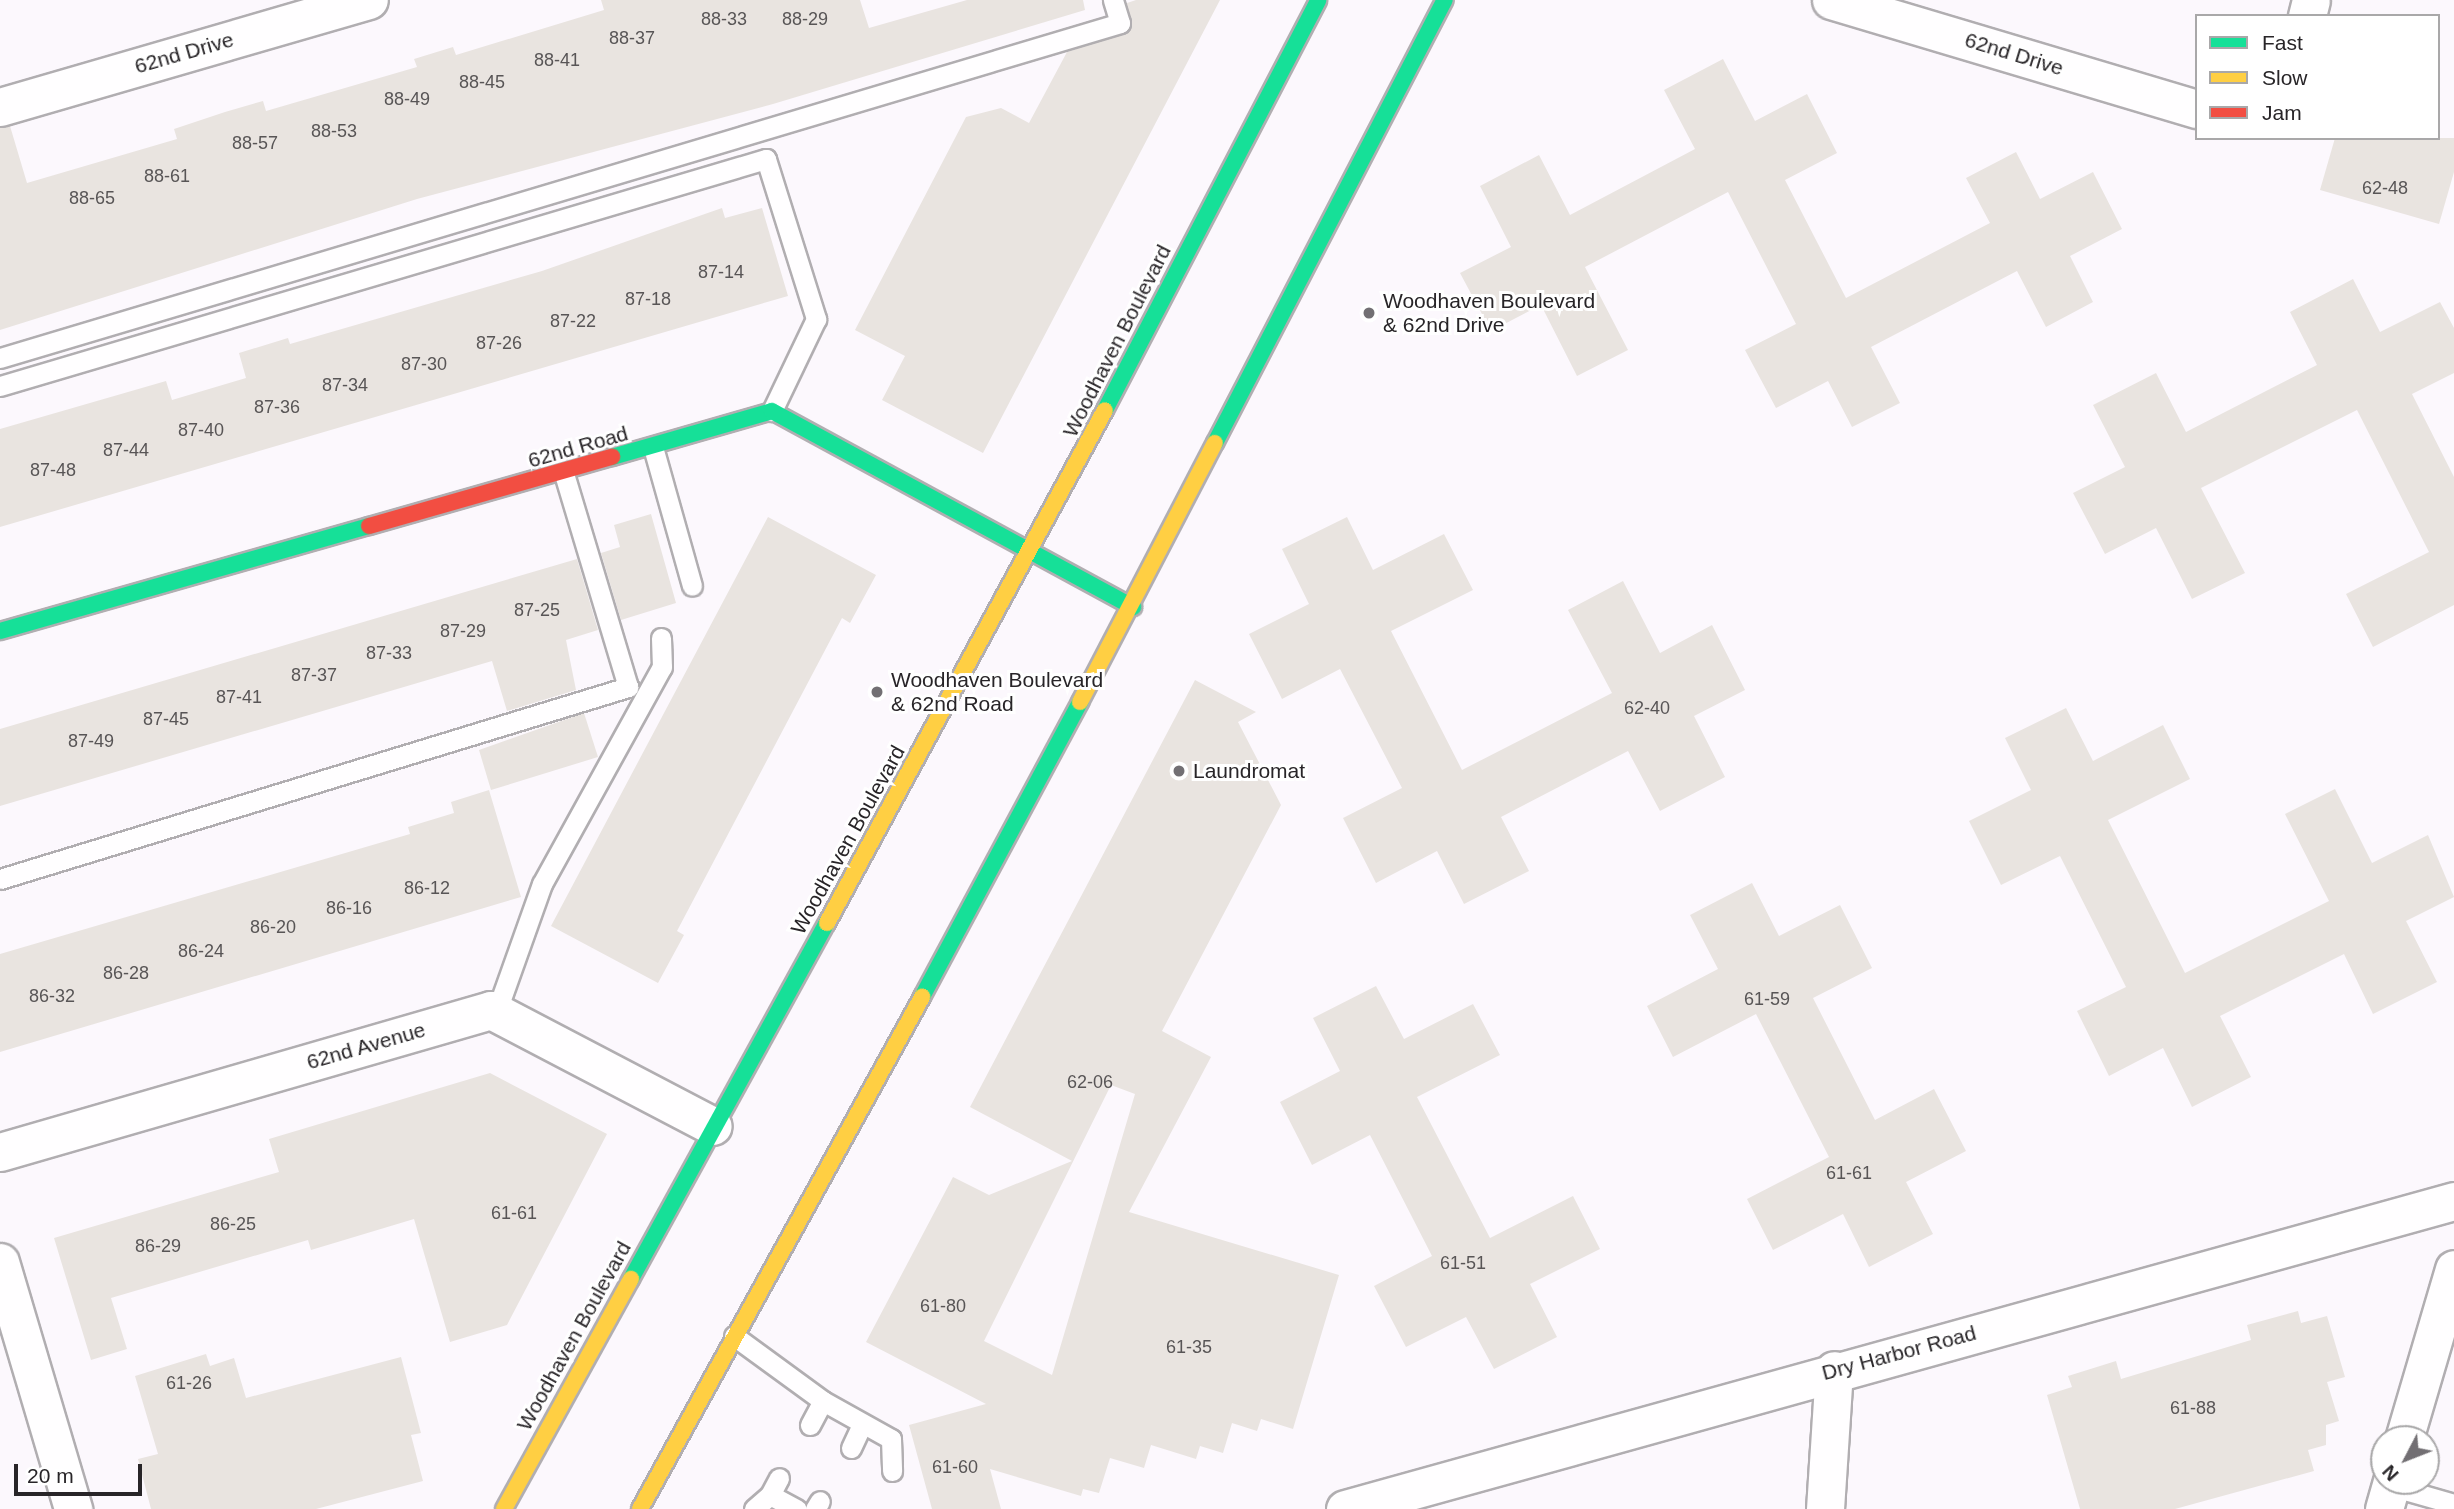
<!DOCTYPE html>
<style>
body{margin:0}
#map{position:relative;width:2454px;height:1509px;overflow:hidden;background:#fcf8fd;font-family:Helvetica,sans-serif}
div>[style]{position:absolute}
[style*='--x']{left:calc(var(--x)*1px);top:calc(var(--y)*1px);width:calc(var(--w)*1px);rotate:calc(var(--a)*1deg)}
.building>*{inset:0;background:#e9e4e0}
.roads{filter:drop-shadow(2px 0 #b1aeb1) drop-shadow(-2px 0 #b1aeb1) drop-shadow(0 2px #b1aeb1) drop-shadow(0 -2px #b1aeb1)}
.lane>*{height:19px;margin:-9.5px;padding:0 9.5px;transform-origin:9.5px;border-radius:9.5px;background:#fffeff}
.street>*{height:37px;margin:-18.5px;padding:0 18.5px;transform-origin:18.5px;border-radius:18.5px;background:#fffeff}
.fast>*{height:16px;margin:-8px;padding:0 8px;transform-origin:8px;border-radius:8px;background:#16e098}
.slow>*{height:16px;margin:-8px;padding:0 8px;transform-origin:8px;border-radius:8px;background:#ffcf43}
.jam>*{height:16px;margin:-8px;padding:0 8px;transform-origin:8px;border-radius:8px;background:#f24e42}
.dots>*{width:19px;height:19px;translate:-50% -50%;box-sizing:border-box;border:4px solid #fff;border-radius:50%}
span{translate:-50% -50%;white-space:nowrap;text-align:center;line-height:1.15;-webkit-text-stroke:6px #fff;paint-order:stroke}
.number-label{font-size:18px;color:#585556}
.number-label span{-webkit-text-stroke-width:0}
.street-label{font-size:21px;color:#282528}
.poi-label{font-size:21px;color:#282528}
.left{translate:0 -50%;text-align:left}
.legend{position:absolute;left:2195px;top:14px;width:245px;height:126px;box-sizing:border-box;background:#fff;border:2px solid #a9a8a9;margin:0;padding:9px 12px;list-style:none;font-size:21px;color:#282528}
.legend li{display:flex;align-items:center;gap:14px;height:35px}
.legend b{width:35px;border:2px solid #a9a8a9}
.north{position:absolute;left:2370px;top:1425px;width:70px;height:70px;box-sizing:border-box;background:#fff;border:2px solid #a9a8a9;border-radius:50%;rotate:228deg;font-size:19px;font-weight:700;line-height:28px;text-align:center;color:#282528}
.north::after{content:'';display:block;margin:auto;width:24px;height:32px;background:#726f73;clip-path:polygon(50% 0,100% 100%,50% 72%,0 100%)}
.scale{position:absolute;left:14px;top:1464px;width:128px;height:32px;box-sizing:border-box;border:4px solid #282528;border-top:0;padding-left:9px;font-size:21px;line-height:24px;white-space:nowrap;color:#282528;-webkit-text-stroke:5px #fff;paint-order:stroke}
</style>
<div id="map">
<div class="building">
<i style="clip-path:polygon(601px 0,860px 0,869px 28px,967px 0,1083px 0,1085px 10px,773px 104px,417px 199px,0 330px,0 127px,10px 126px,27px 183px,177px 139px,174px 129px,225px 112px,263px 101px,266px 111px,417px 67px,414px 59px,453px 47px,456px 55px,604px 10px)"></i>
<i style="clip-path:polygon(1136px 0,1220px 0,983px 453px,882px 400px,905px 356px,855px 330px,966px 117px,1001px 108px,1029px 123px,1067px 52px,1128px 32px,1127px 3px)"></i>
<i style="clip-path:polygon(1723px 59px,1755px 121px,1807px 94px,1837px 153px,1785px 180px,1846px 298px,1990px 223px,1966px 178px,2016px 152px,2040px 199px,2093px 172px,2122px 229px,2070px 256px,2093px 302px,2046px 327px,2017px 271px,1871px 347px,1900px 403px,1852px 427px,1828px 381px,1776px 408px,1745px 350px,1796px 324px,1728px 192px,1585px 267px,1628px 350px,1577px 376px,1541px 305px,1491px 331px,1460px 273px,1511px 247px,1480px 186px,1539px 155px,1570px 215px,1695px 149px,1664px 90px)"></i>
<i style="clip-path:polygon(2335px 138px,2454px 138px,2454px 172px,2439px 224px,2320px 190px)"></i>
<i style="clip-path:polygon(722px 208px,725px 218px,762px 208px,788px 296px,0 527px,0 429px,166px 381px,172px 400px,246px 378px,239px 353px,288px 338px,290px 344px,542px 271px)"></i>
<i style="clip-path:polygon(2353px 279px,2380px 332px,2440px 302px,2454px 328px,2454px 373px,2412px 394px,2454px 477px,2454px 605px,2373px 647px,2346px 594px,2429px 552px,2357px 410px,2201px 488px,2245px 573px,2192px 599px,2156px 528px,2105px 554px,2073px 493px,2125px 467px,2093px 405px,2156px 373px,2186px 432px,2317px 365px,2290px 312px)"></i>
<i style="clip-path:polygon(651px 514px,676px 603px,621px 620px,601px 553px,620px 547px,614px 525px)"></i>
<i style="clip-path:polygon(768px 517px,876px 575px,850px 623px,842px 618px,677px 931px,684px 935px,658px 983px,551px 926px)"></i>
<i style="clip-path:polygon(1347px 517px,1373px 570px,1444px 534px,1473px 590px,1391px 631px,1462px 770px,1612px 693px,1568px 610px,1623px 581px,1660px 653px,1712px 625px,1745px 690px,1694px 716px,1725px 777px,1660px 811px,1628px 751px,1501px 817px,1529px 871px,1464px 904px,1437px 851px,1376px 883px,1343px 818px,1402px 788px,1340px 669px,1282px 699px,1249px 634px,1309px 604px,1282px 549px)"></i>
<i style="clip-path:polygon(577px 559px,598px 630px,566px 640px,576px 690px,507px 711px,492px 661px,0 806px,0 729px)"></i>
<i style="clip-path:polygon(evenodd,1195px 680px,1256px 712px,1238px 722px,1281px 805px,1162px 1031px,1211px 1057px,1129px 1212px,1339px 1275px,1293px 1429px,1261px 1419px,1257px 1431px,1232px 1423px,1223px 1453px,1200px 1446px,1196px 1459px,1151px 1445px,1144px 1468px,1110px 1458px,1099px 1493px,1083px 1489px,1081px 1496px,990px 1469px,1001px 1509px,932px 1509px,909px 1425px,986px 1404px,866px 1342px,953px 1177px,989px 1195px,1072px 1161px,970px 1107px,1195px 680px,1111px 1085px,1135px 1094px,1052px 1375px,984px 1341px,1111px 1085px)"></i>
<i style="clip-path:polygon(2066px 708px,2093px 761px,2163px 725px,2190px 779px,2108px 820px,2185px 973px,2329px 901px,2285px 814px,2335px 789px,2372px 863px,2428px 835px,2454px 897px,2406px 921px,2437px 982px,2373px 1014px,2344px 954px,2220px 1016px,2251px 1077px,2192px 1107px,2163px 1048px,2109px 1076px,2077px 1011px,2126px 987px,2060px 856px,2001px 885px,1969px 821px,2031px 790px,2005px 738px)"></i>
<i style="clip-path:polygon(584px 713px,598px 757px,491px 790px,479px 750px)"></i>
<i style="clip-path:polygon(489px 790px,521px 897px,0 1052px,0 954px,410px 834px,408px 827px,454px 813px,451px 802px)"></i>
<i style="clip-path:polygon(1752px 883px,1779px 936px,1840px 905px,1872px 968px,1813px 998px,1875px 1120px,1934px 1089px,1966px 1151px,1906px 1182px,1933px 1234px,1869px 1267px,1843px 1214px,1773px 1250px,1747px 1199px,1829px 1157px,1756px 1014px,1673px 1057px,1647px 1006px,1718px 969px,1690px 915px)"></i>
<i style="clip-path:polygon(1376px 986px,1404px 1039px,1473px 1004px,1500px 1055px,1417px 1097px,1490px 1238px,1573px 1196px,1600px 1249px,1530px 1284px,1557px 1337px,1494px 1369px,1466px 1317px,1406px 1347px,1374px 1286px,1432px 1256px,1370px 1135px,1312px 1165px,1280px 1102px,1340px 1071px,1313px 1018px)"></i>
<i style="clip-path:polygon(490px 1073px,607px 1134px,507px 1325px,450px 1342px,414px 1219px,311px 1250px,308px 1240px,111px 1298px,127px 1349px,91px 1360px,54px 1238px,279px 1172px,269px 1139px)"></i>
<i style="clip-path:polygon(2298px 1311px,2301px 1323px,2327px 1316px,2345px 1377px,2327px 1382px,2339px 1421px,2326px 1425px,2326px 1445px,2308px 1450px,2314px 1471px,2175px 1509px,2080px 1509px,2047px 1395px,2072px 1387px,2068px 1376px,2116px 1361px,2121px 1379px,2251px 1340px,2247px 1325px)"></i>
<i style="clip-path:polygon(206px 1354px,210px 1366px,234px 1358px,246px 1398px,401px 1357px,421px 1433px,411px 1435px,423px 1481px,316px 1509px,151px 1509px,138px 1459px,158px 1454px,135px 1376px)"></i>
</div>
<div class="roads">
<div class="lane">
<i style="--x:0;--y:358;--w:1169;--a:-16.65"></i>
<i style="--x:1120;--y:23;--w:24;--a:-107"></i>
<i style="--x:0;--y:386;--w:799;--a:-16.51"></i>
<i style="--x:766;--y:159;--w:168;--a:72.6"></i>
<i style="--x:816;--y:319;--w:102;--a:115.6"></i>
<i style="--x:653;--y:447;--w:144;--a:74.3"></i>
<i style="--x:0;--y:879;--w:657;--a:-17"></i>
<i style="--x:628;--y:687;--w:223;--a:-106.7"></i>
<i style="--x:496;--y:1013;--w:137;--a:-70.4"></i>
<i style="--x:542;--y:884;--w:248;--a:-61.1"></i>
<i style="--x:662;--y:667;--w:29;--a:-92"></i>
<i style="--x:734;--y:1336;--w:110;--a:36.1"></i>
<i style="--x:823;--y:1401;--w:78;--a:29.2"></i>
<i style="--x:891;--y:1439;--w:32;--a:88"></i>
<i style="--x:810;--y:1425;--w:27;--a:-62"></i>
<i style="--x:851;--y:1448;--w:26;--a:-65"></i>
<i style="--x:2391;--y:1486;--w:66;--a:15.9"></i>
<i style="--x:770;--y:1495;--w:19;--a:-62"></i>
<i style="--x:754;--y:1509;--w:21;--a:-41"></i>
<i style="--x:770;--y:1495;--w:30;--a:28"></i>
<i style="--x:815;--y:1509;--w:9;--a:-58"></i>
</div>
<div class="street">
<i style="--x:1831;--y:0;--w:382;--a:16.6"></i>
<i style="--x:2307;--y:16;--w:16;--a:-76"></i>
<i style="--x:0;--y:107;--w:384;--a:-16.2"></i>
<i style="--x:0;--y:1152;--w:511;--a:-16.13"></i>
<i style="--x:491;--y:1010;--w:250;--a:27.6"></i>
<i style="--x:0;--y:1262;--w:258;--a:73.5"></i>
<i style="--x:2404;--y:1439;--w:177;--a:-73.6"></i>
<i style="--x:1345;--y:1509;--w:1151;--a:-15.52"></i>
<i style="--x:1825;--y:1509;--w:139;--a:-86.3"></i>
<i style="--x:2384;--y:1509;--w:29;--a:-74"></i>
</div>
<div class="fast">
<i style="--x:1105;--y:410;--w:462;--a:-62.5"></i>
<i style="--x:1215;--y:443;--w:499;--a:-62.6"></i>
<i style="--x:612;--y:457;--w:166;--a:-16"></i>
<i style="--x:772;--y:411;--w:411;--a:28.5"></i>
<i style="--x:0;--y:631;--w:384;--a:-15.9"></i>
<i style="--x:922;--y:997;--w:335;--a:-61.8"></i>
<i style="--x:631;--y:1279;--w:406;--a:-61.2"></i>
</div>
<div class="slow">
<i style="--x:1080;--y:702;--w:292;--a:-62.5"></i>
<i style="--x:827;--y:923;--w:583;--a:-61.55"></i>
<i style="--x:504;--y:1509;--w:263;--a:-61.1"></i>
<i style="--x:640;--y:1509;--w:585;--a:-61.15"></i>
</div>
<div class="jam">
<i style="--x:369;--y:526;--w:253;--a:-15.9"></i>
</div>
</div>
<div class="dots">
<i style="left:1369px;top:313px;background:#726f73"></i>
<i style="left:877px;top:692px;background:#726f73"></i>
<i style="left:1179px;top:771px;background:#726f73"></i>
</div>
<div class="number-label">
<span style="left:724px;top:19px">88-33</span>
<span style="left:805px;top:19px">88-29</span>
<span style="left:632px;top:38px">88-37</span>
<span style="left:557px;top:60px">88-41</span>
<span style="left:482px;top:82px">88-45</span>
<span style="left:407px;top:99px">88-49</span>
<span style="left:334px;top:131px">88-53</span>
<span style="left:255px;top:143px">88-57</span>
<span style="left:167px;top:176px">88-61</span>
<span style="left:2385px;top:188px">62-48</span>
<span style="left:92px;top:198px">88-65</span>
<span style="left:721px;top:272px">87-14</span>
<span style="left:648px;top:299px">87-18</span>
<span style="left:573px;top:321px">87-22</span>
<span style="left:499px;top:343px">87-26</span>
<span style="left:424px;top:364px">87-30</span>
<span style="left:345px;top:385px">87-34</span>
<span style="left:277px;top:407px">87-36</span>
<span style="left:201px;top:430px">87-40</span>
<span style="left:126px;top:450px">87-44</span>
<span style="left:53px;top:470px">87-48</span>
<span style="left:537px;top:610px">87-25</span>
<span style="left:463px;top:631px">87-29</span>
<span style="left:389px;top:653px">87-33</span>
<span style="left:314px;top:675px">87-37</span>
<span style="left:239px;top:697px">87-41</span>
<span style="left:1647px;top:708px">62-40</span>
<span style="left:166px;top:719px">87-45</span>
<span style="left:91px;top:741px">87-49</span>
<span style="left:427px;top:888px">86-12</span>
<span style="left:349px;top:908px">86-16</span>
<span style="left:273px;top:927px">86-20</span>
<span style="left:201px;top:951px">86-24</span>
<span style="left:126px;top:973px">86-28</span>
<span style="left:52px;top:996px">86-32</span>
<span style="left:1767px;top:999px">61-59</span>
<span style="left:1090px;top:1082px">62-06</span>
<span style="left:1849px;top:1173px">61-61</span>
<span style="left:514px;top:1213px">61-61</span>
<span style="left:233px;top:1224px">86-25</span>
<span style="left:158px;top:1246px">86-29</span>
<span style="left:1463px;top:1263px">61-51</span>
<span style="left:943px;top:1306px">61-80</span>
<span style="left:1189px;top:1347px">61-35</span>
<span style="left:189px;top:1383px">61-26</span>
<span style="left:2193px;top:1408px">61-88</span>
<span style="left:955px;top:1467px">61-60</span>
</div>
<div class="street-label">
<span style="left:184px;top:53px;rotate:-16deg">62nd Drive</span>
<span style="left:2014px;top:54px;rotate:17deg">62nd Drive</span>
<span style="left:1117px;top:341px;rotate:-63deg">Woodhaven Boulevard</span>
<span style="left:578px;top:447px;rotate:-16deg">62nd Road</span>
<span style="left:848px;top:840px;rotate:-61deg">Woodhaven Boulevard</span>
<span style="left:366px;top:1046px;rotate:-16deg">62nd Avenue</span>
<span style="left:574px;top:1336px;rotate:-61deg">Woodhaven Boulevard</span>
<span style="left:1899px;top:1353px;rotate:-15deg">Dry Harbor Road</span>
</div>
<div class="poi-label">
<span class="left" style="left:1383px;top:313px">Woodhaven Boulevard<br>&amp; 62nd Drive</span>
<span class="left" style="left:891px;top:692px">Woodhaven Boulevard<br>&amp; 62nd Road</span>
<span class="left" style="left:1193px;top:771px">Laundromat</span>
</div>
<ul class="legend">
<li><b style="height:9px;background:#16e098"></b>Fast</li>
<li><b style="height:9px;background:#ffcf43"></b>Slow</li>
<li><b style="height:9px;background:#f24e42"></b>Jam</li>
</ul>
<div class="north">N</div>
<div class="scale">20 m</div>
</div>
